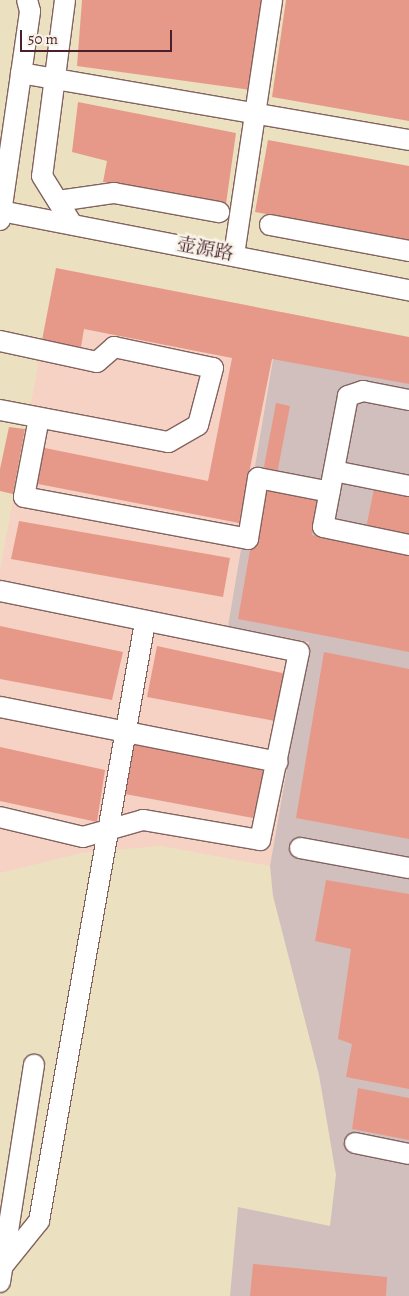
<!DOCTYPE html>
<meta charset="utf-8">
<style>
body{margin:0}
#map{position:relative;width:409px;height:1296px;overflow:hidden;background:#ebe1c0;font-family:Alegreya,"Noto Serif SC",serif}
div>[style]{position:absolute}
[style*='--x']{left:calc(var(--x)*1px);top:calc(var(--y)*1px);width:calc(var(--w)*1px);rotate:calc(var(--a)*1deg)}
.built>*{inset:0;background:#f6d2c4}
.industrial>*{inset:0;background:#d1bfbe}
.building>*{inset:0;background:#e79989}
.roads{filter:drop-shadow(1px 0 #82635f) drop-shadow(-1px 0 #82635f) drop-shadow(0 1px #82635f) drop-shadow(0 -1px #82635f)}
.minor>*{height:20px;margin:-10px;padding:0 10px;transform-origin:10px;border-radius:10px;background:#fff}
span{translate:-50% -50%;white-space:nowrap;text-align:center;line-height:1.15;-webkit-text-stroke:5px #f7f3e8;paint-order:stroke}
.street-label{font-size:19px;color:#4a1f2b}
.scale{position:absolute;left:20px;top:30px;width:152px;height:22px;box-sizing:border-box;border:2px solid #4a1f2b;border-top:0;padding-left:6px;font-size:15px;line-height:18px;white-space:nowrap;color:#4a1f2b;-webkit-text-stroke:4px #f7f3e8;paint-order:stroke}
</style>
<div id="map">
<div class="built">
<i style="clip-path:polygon(56px 268px,281px 312px,228px 625px,309px 641px,270px 866px,161px 846px,81px 853px,0 873px,0 570px)"></i>
</div>
<div class="industrial">
<i style="clip-path:polygon(281px 312px,409px 338px,409px 1296px,230px 1296px,238px 1207px,330px 1226px,336px 1175px,319px 1075px,273px 896px,270px 866px,309px 642px,228px 626px)"></i>
</div>
<div class="building">
<i style="clip-path:polygon(82px 0,261px 0,251px 90px,77px 66px)"></i>
<i style="clip-path:polygon(286px 0,409px 0,409px 121px,272px 97px)"></i>
<i style="clip-path:polygon(78px 102px,236px 133px,226px 204px,103px 182px,107px 161px,72px 152px)"></i>
<i style="clip-path:polygon(268px 140px,409px 166px,409px 240px,255px 212px)"></i>
<i style="clip-path:polygon(56px 268px,409px 337px,409px 384px,272px 359px,239px 523px,33px 483px,40px 447px,208px 481px,232px 358px,84px 329px,81px 347px,42px 340px)"></i>
<i style="clip-path:polygon(276px 403px,290px 406px,277px 474px,263px 472px)"></i>
<i style="clip-path:polygon(9px 427px,25px 429px,13px 494px,0 491px,0 469px)"></i>
<i style="clip-path:polygon(262px 481px,320px 494px,312px 535px,409px 553px,409px 652px,238px 619px)"></i>
<i style="clip-path:polygon(374px 489px,409px 497px,409px 537px,366px 528px)"></i>
<i style="clip-path:polygon(19px 521px,230px 558px,223px 597px,11px 559px)"></i>
<i style="clip-path:polygon(0 626px,123px 652px,112px 700px,0 679px)"></i>
<i style="clip-path:polygon(157px 646px,287px 674px,275px 721px,147px 697px)"></i>
<i style="clip-path:polygon(324px 652px,409px 669px,409px 839px,296px 818px)"></i>
<i style="clip-path:polygon(135px 742px,265px 770px,253px 818px,125px 794px)"></i>
<i style="clip-path:polygon(0 747px,105px 770px,97px 822px,0 801px)"></i>
<i style="clip-path:polygon(326px 880px,409px 894px,409px 1089px,346px 1077px,352px 1044px,338px 1039px,351px 949px,315px 941px)"></i>
<i style="clip-path:polygon(358px 1088px,409px 1098px,409px 1140px,352px 1129px)"></i>
<i style="clip-path:polygon(253px 1264px,387px 1277px,386px 1296px,250px 1296px)"></i>
</div>
<div class="roads">
<div class="minor">
<i style="--x:65;--y:0;--w:177;--a:97.4"></i>
<i style="--x:42;--y:176;--w:57;--a:58"></i>
<i style="--x:21;--y:73;--w:394;--a:9.8"></i>
<i style="--x:58;--y:201;--w:57;--a:-8.1"></i>
<i style="--x:114;--y:193;--w:107;--a:10.3"></i>
<i style="--x:1;--y:211;--w:416;--a:11"></i>
<i style="--x:0;--y:220;--w:211;--a:-81.8"></i>
<i style="--x:30;--y:11;--w:11;--a:-105"></i>
<i style="--x:270;--y:225;--w:141;--a:10.6"></i>
<i style="--x:234;--y:255;--w:258;--a:-81.5"></i>
<i style="--x:0;--y:341;--w:99;--a:12.2"></i>
<i style="--x:97;--y:362;--w:23;--a:-41"></i>
<i style="--x:114;--y:347;--w:101;--a:12"></i>
<i style="--x:213;--y:368;--w:59;--a:104.7"></i>
<i style="--x:198;--y:425;--w:34;--a:150"></i>
<i style="--x:168;--y:442;--w:171;--a:-169.2"></i>
<i style="--x:409;--y:400;--w:47;--a:-168.9"></i>
<i style="--x:363;--y:391;--w:16;--a:162"></i>
<i style="--x:348;--y:396;--w:133;--a:100.8"></i>
<i style="--x:323;--y:527;--w:88;--a:11.8"></i>
<i style="--x:39;--y:418;--w:80;--a:100.8"></i>
<i style="--x:24;--y:497;--w:228;--a:10.6"></i>
<i style="--x:248;--y:539;--w:62;--a:-80.7"></i>
<i style="--x:258;--y:478;--w:73;--a:11"></i>
<i style="--x:334;--y:471;--w:76;--a:11.3"></i>
<i style="--x:0;--y:591;--w:305;--a:11.5"></i>
<i style="--x:299;--y:652;--w:192;--a:101.7"></i>
<i style="--x:260;--y:840;--w:119;--a:-170.3"></i>
<i style="--x:143;--y:820;--w:62;--a:164.2"></i>
<i style="--x:83;--y:837;--w:85;--a:-166.5"></i>
<i style="--x:0;--y:707;--w:283;--a:11.2"></i>
<i style="--x:300;--y:848;--w:111;--a:10.4"></i>
<i style="--x:355;--y:1143;--w:55;--a:11.5"></i>
<i style="--x:2;--y:1267;--w:59;--a:-51.2"></i>
<i style="--x:39;--y:1221;--w:608;--a:-79.96"></i>
<i style="--x:0;--y:1282;--w:220;--a:-81.1"></i>
</div>
</div>
<div class="street-label">
<span style="left:205px;top:250px;rotate:11deg">壶源路</span>
</div>
<div class="scale">50 m</div>
</div>
